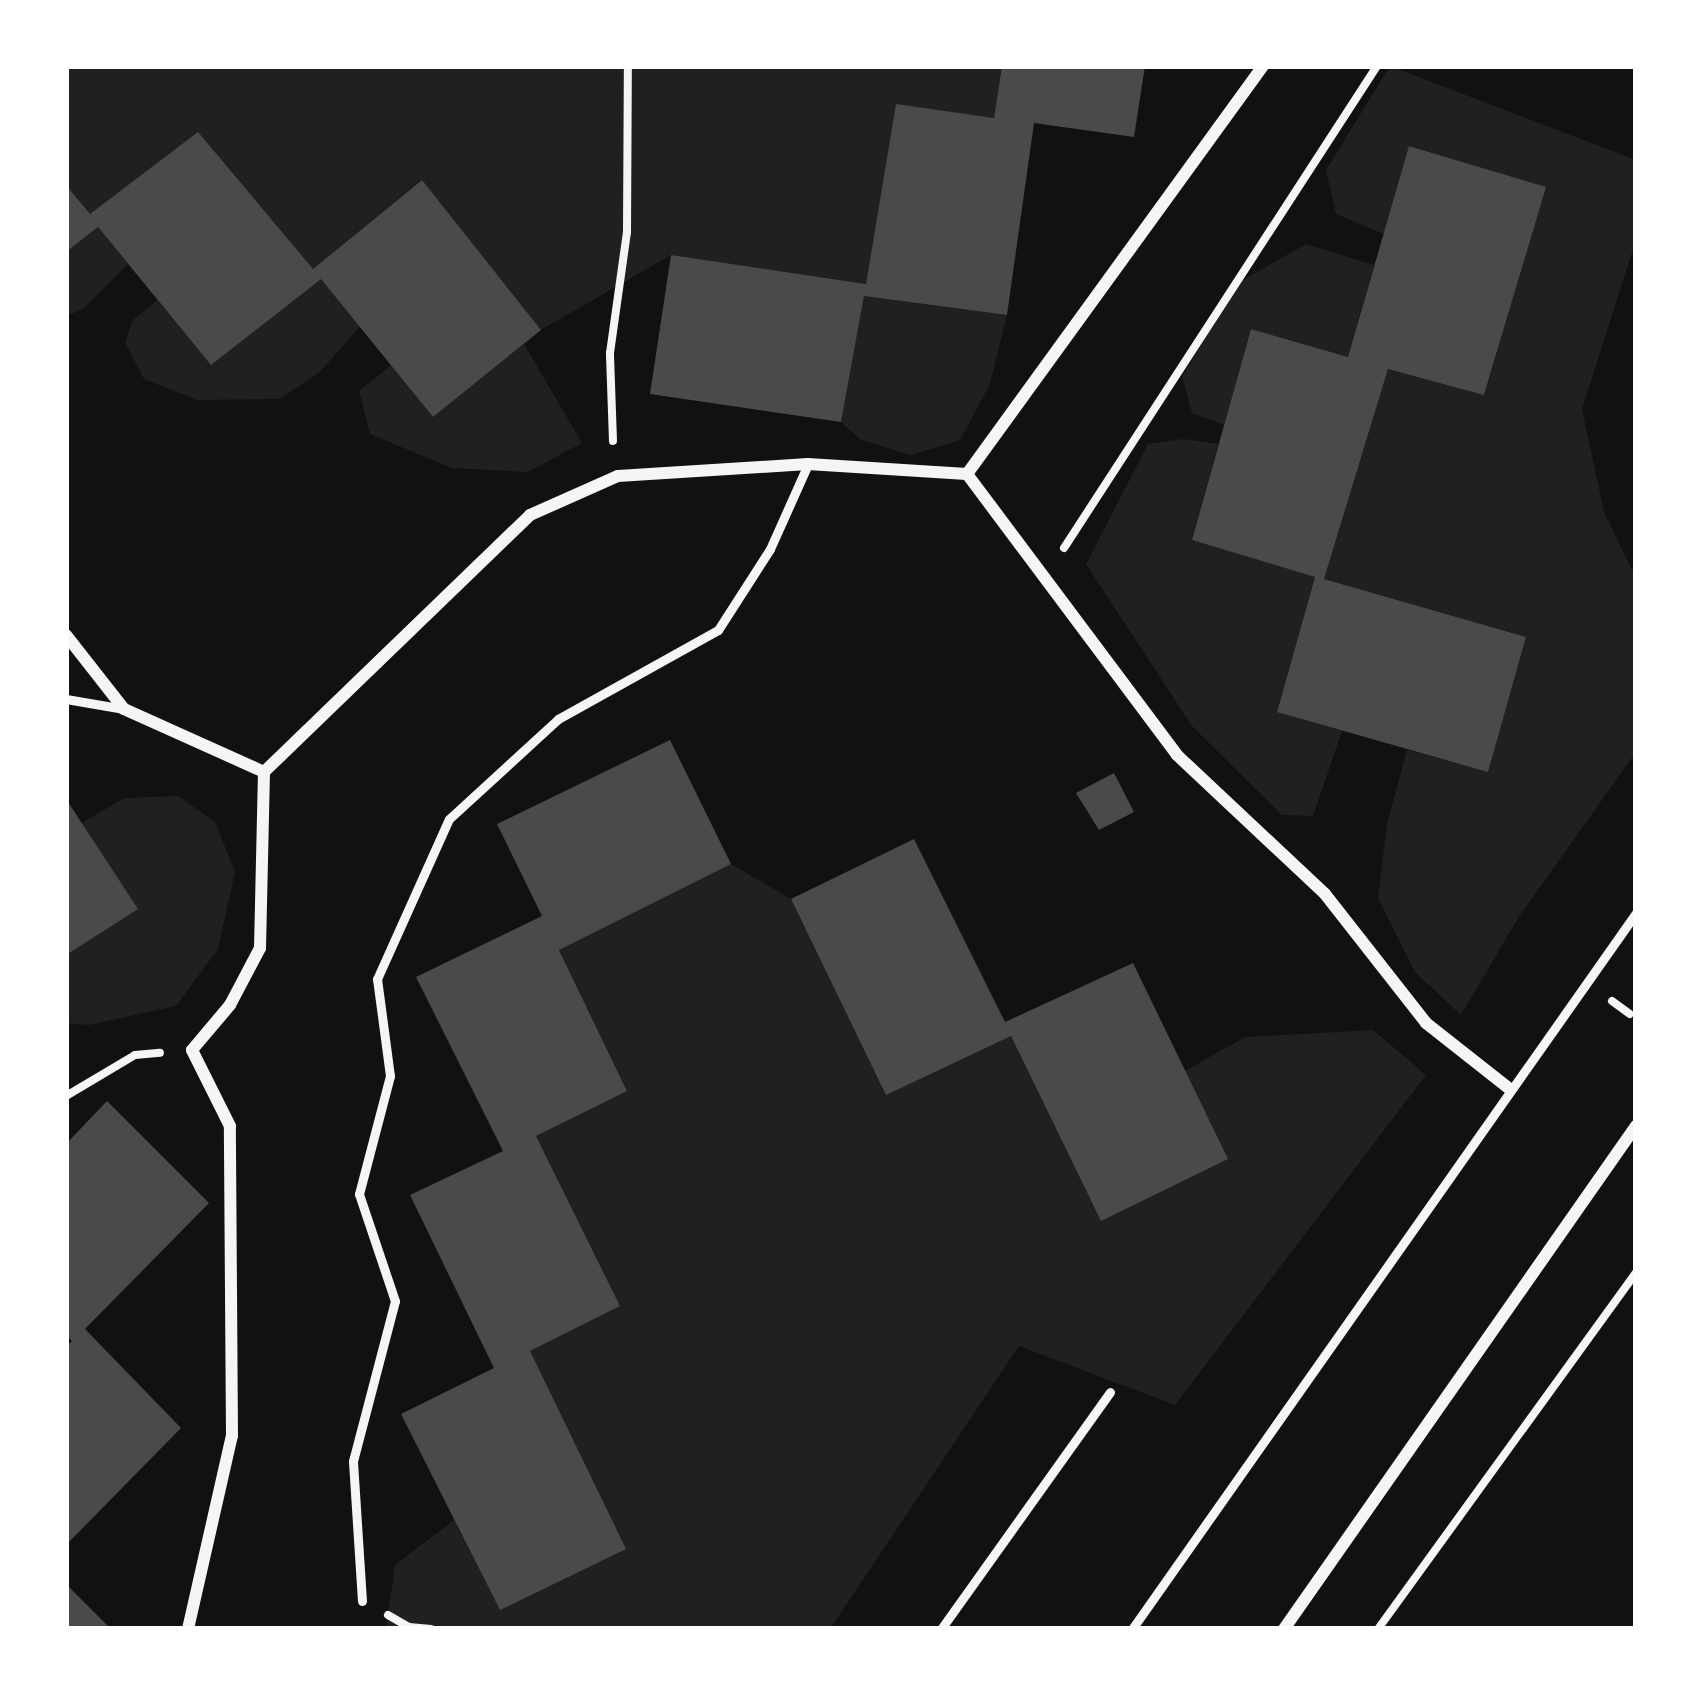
<!DOCTYPE html>
<style>
body{margin:0}
#map{position:relative;width:1702px;height:1695px;overflow:hidden;background:#111;font-family:Arial,sans-serif}
div>[style]{position:absolute}
[style*='--x']{left:calc(var(--x)*1px);top:calc(var(--y)*1px);width:calc(var(--w)*1px);rotate:calc(var(--a)*1deg)}
.green>*{inset:0;background:#202020}
.building>*{inset:0;background:#4a4a4a}
.path>*{height:8px;margin:-4px;padding:0 4px;transform-origin:4px;border-radius:4px;background:#f5f5f5}
.service>*{height:9px;margin:-4.5px;padding:0 4.5px;transform-origin:4.5px;border-radius:4.5px;background:#f5f5f5}
.minor>*{height:12px;margin:-6px;padding:0 6px;transform-origin:6px;border-radius:6px;background:#f5f5f5}
span{translate:-50% -50%;white-space:nowrap;text-align:center;line-height:1.15;-webkit-text-stroke:12px #fff;paint-order:stroke}
.frame{position:absolute;inset:0;border:69px solid #fff;pointer-events:none}
</style>
<div id="map">
<div class="green">
<i style="clip-path:polygon(66px 66px,1002px 66px,994px 118px,896px 105px,866px 284px,671px 255px,541px 330px,421px 180px,313px 269px,360px 326px,319px 373px,279px 399px,197px 400px,144px 379px,125px 342px,133px 320px,157px 300px,211px 364px,66px 185px)"></i>
<i style="clip-path:polygon(1390px 66px,1636px 160px,1636px 240px,1582px 409px,1604px 512px,1636px 578px,1636px 752px,1520px 915px,1461px 1015px,1415px 972px,1378px 898px,1387px 824px,1407px 750px,1488px 771px,1526px 637px,1324px 579px,1388px 369px,1485px 394px,1545px 187px,1410px 146px,1384px 234px,1336px 214px,1326px 170px)"></i>
<i style="clip-path:polygon(98px 227px,128px 264px,83px 309px,66px 316px,66px 252px)"></i>
<i style="clip-path:polygon(1306px 244px,1374px 265px,1348px 357px,1251px 329px,1224px 425px,1192px 413px,1182px 377px,1238px 283px)"></i>
<i style="clip-path:polygon(864px 296px,1007px 315px,990px 384px,960px 440px,911px 455px,861px 440px,841px 422px)"></i>
<i style="clip-path:polygon(524px 344px,582px 443px,528px 472px,452px 468px,370px 434px,359px 391px,391px 365px,433px 417px)"></i>
<i style="clip-path:polygon(1184px 439px,1218px 444px,1192px 540px,1315px 577px,1277px 711px,1342px 731px,1313px 816px,1282px 815px,1192px 726px,1086px 564px,1148px 444px)"></i>
<i style="clip-path:polygon(178px 796px,215px 822px,235px 872px,218px 949px,176px 1006px,89px 1025px,66px 1023px,66px 955px,81px 823px,125px 798px)"></i>
<i style="clip-path:polygon(731px 864px,791px 899px,886px 1094px,1011px 1036px,1101px 1220px,1227px 1159px,1185px 1071px,1245px 1037px,1373px 1030px,1426px 1075px,1175px 1405px,1019px 1346px,830px 1629px,386px 1629px,395px 1565px,454px 1520px,500px 1609px,530px 1351px,620px 1306px,536px 1136px,627px 1090px,559px 950px)"></i>
</div>
<div class="building">
<i style="clip-path:polygon(1002px 66px,1145px 66px,1134px 137px,1034px 123px,1007px 315px,864px 296px,841px 422px,650px 394px,671px 255px,866px 284px,896px 104px,994px 118px)"></i>
<i style="clip-path:polygon(198px 132px,313px 269px,422px 180px,541px 330px,433px 417px,321px 279px,211px 365px,98px 227px,66px 252px,66px 185px,90px 214px)"></i>
<i style="clip-path:polygon(1409px 146px,1546px 187px,1484px 395px,1388px 369px,1324px 579px,1526px 637px,1488px 772px,1277px 712px,1315px 577px,1192px 540px,1251px 329px,1348px 357px)"></i>
<i style="clip-path:polygon(670px 740px,731px 864px,559px 950px,627px 1091px,536px 1136px,620px 1306px,530px 1351px,626px 1549px,500px 1610px,401px 1414px,494px 1368px,410px 1195px,503px 1151px,416px 977px,542px 916px,497px 824px)"></i>
<i style="clip-path:polygon(1114px 773px,1134px 812px,1099px 830px,1076px 793px)"></i>
<i style="clip-path:polygon(66px 799px,138px 909px,66px 955px)"></i>
<i style="clip-path:polygon(914px 839px,1005px 1022px,1133px 963px,1228px 1159px,1101px 1221px,1011px 1036px,886px 1095px,791px 899px)"></i>
<i style="clip-path:polygon(107px 1101px,209px 1203px,85px 1329px,181px 1428px,66px 1545px,66px 1347px,72px 1341px,66px 1335px,66px 1144px)"></i>
<i style="clip-path:polygon(66px 1584px,111px 1629px,66px 1629px)"></i>
</div>
<div class="path">
<i style="--x:613;--y:441;--w:88;--a:-92"></i>
<i style="--x:610;--y:353;--w:122;--a:-82"></i>
<i style="--x:627;--y:232;--w:166;--a:-89.7"></i>
<i style="--x:1064;--y:548;--w:575;--a:-57"></i>
<i style="--x:1612;--y:1001;--w:22;--a:36"></i>
<i style="--x:66;--y:1096;--w:80;--a:-30.7"></i>
<i style="--x:135;--y:1055;--w:25;--a:-5"></i>
<i style="--x:388;--y:1615;--w:24;--a:30"></i>
<i style="--x:409;--y:1627;--w:22;--a:5"></i>
<i style="--x:1378;--y:1629;--w:440;--a:-54.1"></i>
</div>
<div class="service">
<i style="--x:66;--y:699;--w:59;--a:9.8"></i>
<i style="--x:362;--y:1601;--w:140;--a:-93.7"></i>
<i style="--x:353;--y:1461;--w:165;--a:-75.3"></i>
<i style="--x:395;--y:1301;--w:113;--a:-108.6"></i>
<i style="--x:359;--y:1194;--w:122;--a:-75.3"></i>
<i style="--x:390;--y:1076;--w:98;--a:-97.6"></i>
<i style="--x:377;--y:979;--w:175;--a:-65.8"></i>
<i style="--x:449;--y:819;--w:148;--a:-42.5"></i>
<i style="--x:558;--y:719;--w:183;--a:-29.1"></i>
<i style="--x:718;--y:630;--w:96;--a:-57.3"></i>
<i style="--x:770;--y:549;--w:93;--a:-65.9"></i>
<i style="--x:941;--y:1629;--w:291;--a:-54.5"></i>
<i style="--x:1132;--y:1629;--w:876;--a:-54.86"></i>
</div>
<div class="minor">
<i style="--x:967;--y:474;--w:504;--a:-54.04"></i>
<i style="--x:66;--y:635;--w:94;--a:51.9"></i>
<i style="--x:124;--y:709;--w:154;--a:24.2"></i>
<i style="--x:264;--y:772;--w:370;--a:-44"></i>
<i style="--x:530;--y:515;--w:96;--a:-23.9"></i>
<i style="--x:618;--y:476;--w:190;--a:-3.6"></i>
<i style="--x:808;--y:464;--w:159;--a:3.6"></i>
<i style="--x:967;--y:474;--w:351;--a:53.2"></i>
<i style="--x:1177;--y:755;--w:203;--a:43.2"></i>
<i style="--x:1325;--y:894;--w:164;--a:51.9"></i>
<i style="--x:1426;--y:1023;--w:107;--a:38.2"></i>
<i style="--x:188;--y:1629;--w:198;--a:-77.2"></i>
<i style="--x:232;--y:1436;--w:310;--a:-90.4"></i>
<i style="--x:230;--y:1126;--w:85;--a:-116.6"></i>
<i style="--x:192;--y:1050;--w:59;--a:-49.8"></i>
<i style="--x:230;--y:1005;--w:64;--a:-62.2"></i>
<i style="--x:260;--y:948;--w:176;--a:-88.7"></i>
<i style="--x:1284;--y:1629;--w:614;--a:-55.02"></i>
</div>
<div class="frame"></div>
</div>
